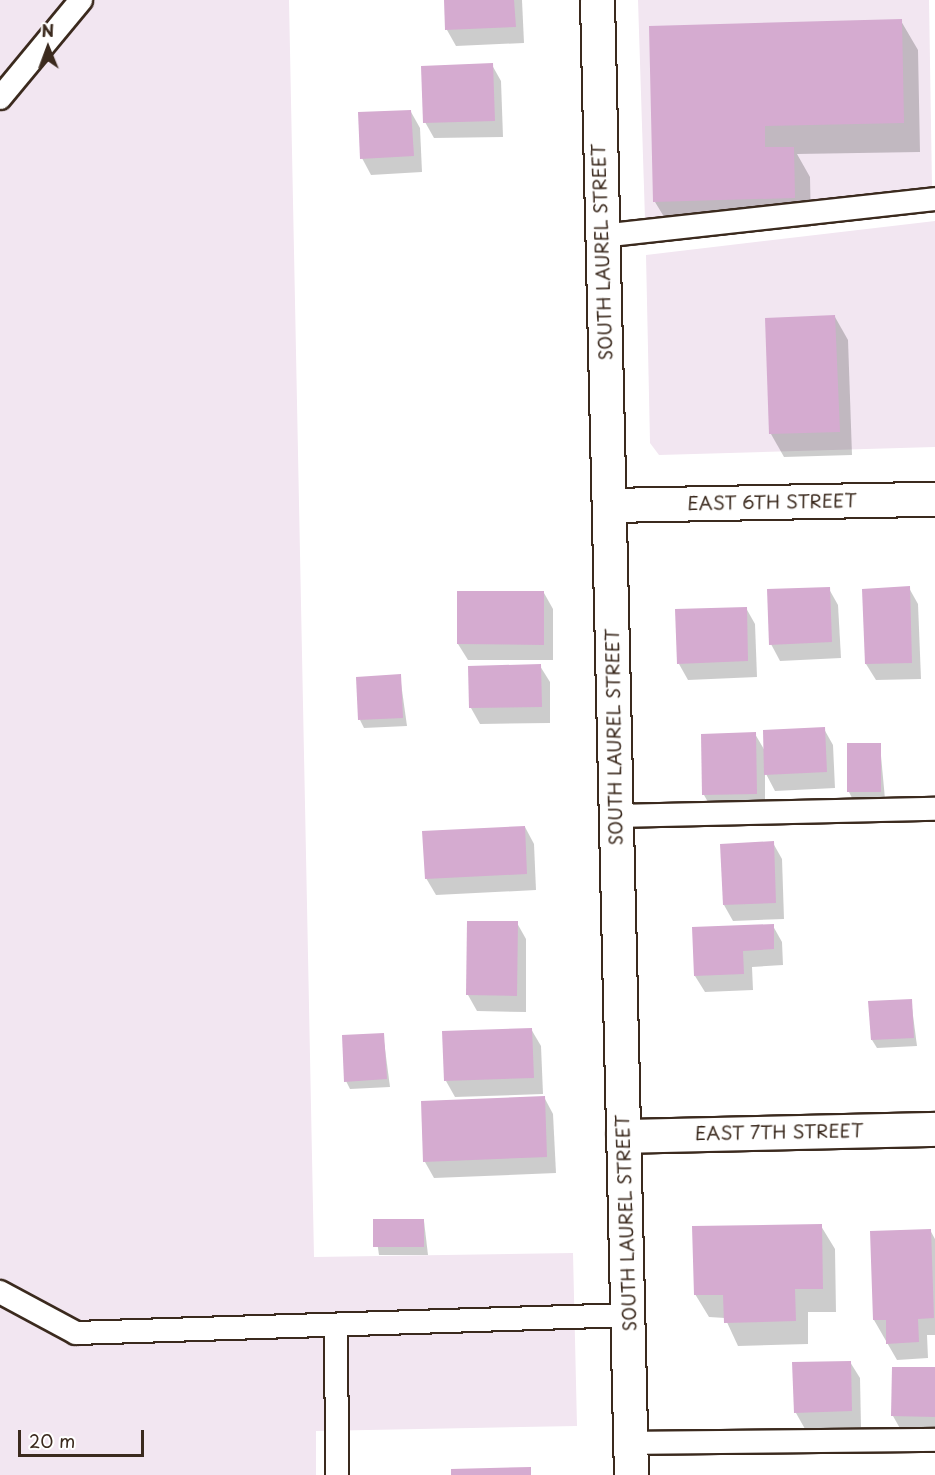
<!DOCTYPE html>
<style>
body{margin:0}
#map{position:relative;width:935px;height:1475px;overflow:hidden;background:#fff;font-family:"Playpen Sans",sans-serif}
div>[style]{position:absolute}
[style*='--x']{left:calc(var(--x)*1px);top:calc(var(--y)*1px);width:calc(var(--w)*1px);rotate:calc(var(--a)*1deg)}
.built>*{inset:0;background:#f2e6f1}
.shadow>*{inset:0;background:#0003}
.building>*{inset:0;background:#d5abd0}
.roads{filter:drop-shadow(2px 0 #3b2a1e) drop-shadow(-2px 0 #3b2a1e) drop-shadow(0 2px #3b2a1e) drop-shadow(0 -2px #3b2a1e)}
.service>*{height:22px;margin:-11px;padding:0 11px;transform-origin:11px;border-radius:11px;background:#fff}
.minor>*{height:33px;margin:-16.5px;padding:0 16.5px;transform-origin:16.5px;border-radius:16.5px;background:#fff}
span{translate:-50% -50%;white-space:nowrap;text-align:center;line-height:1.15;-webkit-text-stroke:5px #fff;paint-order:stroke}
.street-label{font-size:18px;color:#3b2a1e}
.north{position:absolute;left:18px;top:18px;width:60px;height:60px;-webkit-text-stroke:4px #fff;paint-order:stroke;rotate:359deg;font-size:16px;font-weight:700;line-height:24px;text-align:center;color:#3b2a1e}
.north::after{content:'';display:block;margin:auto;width:21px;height:27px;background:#3b2a1e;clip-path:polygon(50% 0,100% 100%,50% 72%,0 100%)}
.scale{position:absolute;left:18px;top:1430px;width:126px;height:27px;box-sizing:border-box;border:3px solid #3b2a1e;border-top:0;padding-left:8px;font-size:18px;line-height:21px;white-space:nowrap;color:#3b2a1e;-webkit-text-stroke:4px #fff;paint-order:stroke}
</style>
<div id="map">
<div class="built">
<i style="clip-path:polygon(0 0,289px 0,314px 1257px,573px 1253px,577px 1426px,316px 1431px,316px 1475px,0 1475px)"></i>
<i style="clip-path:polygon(638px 0,929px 0,932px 187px,645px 219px)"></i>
<i style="clip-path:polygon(935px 221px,935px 447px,659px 455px,650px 443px,646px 255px)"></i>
</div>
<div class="shadow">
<i style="clip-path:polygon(445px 0,522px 0,524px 43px,456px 46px,447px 30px)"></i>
<i style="clip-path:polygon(901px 21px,918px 50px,920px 152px,797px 154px,810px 177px,811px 227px,672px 230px,655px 202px)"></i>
<i style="clip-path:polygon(492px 65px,501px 81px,503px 137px,434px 138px,425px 122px)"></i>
<i style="clip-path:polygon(411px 112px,420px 128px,422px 172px,371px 175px,362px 158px)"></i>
<i style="clip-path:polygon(835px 317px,848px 340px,852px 455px,784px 457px,771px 434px)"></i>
<i style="clip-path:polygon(909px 588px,918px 604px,921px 679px,876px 680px,866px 664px)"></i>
<i style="clip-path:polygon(829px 589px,838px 605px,841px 658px,780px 661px,771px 644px)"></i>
<i style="clip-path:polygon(544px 593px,553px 609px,553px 660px,468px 660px,458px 644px)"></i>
<i style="clip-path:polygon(746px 608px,755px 624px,757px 677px,688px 680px,679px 664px)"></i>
<i style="clip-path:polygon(540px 666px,550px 682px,550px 723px,480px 724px,471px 708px)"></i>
<i style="clip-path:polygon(400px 676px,407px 726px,364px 728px,360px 720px)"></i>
<i style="clip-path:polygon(824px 729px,833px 745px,835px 788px,775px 791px,765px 772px,765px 810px,713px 811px,704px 795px,702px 735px,755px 734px,765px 751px)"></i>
<i style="clip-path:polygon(880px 745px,885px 799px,853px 800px,849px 792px)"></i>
<i style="clip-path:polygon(525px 827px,534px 844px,536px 890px,436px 895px,426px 878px)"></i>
<i style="clip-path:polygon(773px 843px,782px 859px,784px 919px,733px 921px,724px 905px)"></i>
<i style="clip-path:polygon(517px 923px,526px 939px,526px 1012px,477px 1011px,468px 995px)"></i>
<i style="clip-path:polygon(773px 926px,782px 942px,783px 965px,752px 967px,753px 990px,705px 992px,695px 976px)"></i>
<i style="clip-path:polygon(911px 1000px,917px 1046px,877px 1048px,872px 1040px)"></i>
<i style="clip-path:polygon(531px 1029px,541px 1046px,543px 1094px,455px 1097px,446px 1081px)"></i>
<i style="clip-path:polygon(383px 1034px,390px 1087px,350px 1089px,346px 1081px)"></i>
<i style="clip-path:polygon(544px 1097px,553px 1114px,556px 1173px,434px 1178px,425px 1162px,422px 1103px)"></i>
<i style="clip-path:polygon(374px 1221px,424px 1221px,428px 1255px,379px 1255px)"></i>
<i style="clip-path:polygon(821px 1226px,835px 1249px,836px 1312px,808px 1312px,808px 1344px,738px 1346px,725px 1318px,709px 1317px,695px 1294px)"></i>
<i style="clip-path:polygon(930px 1230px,935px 1239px,935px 1335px,927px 1335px,928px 1358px,897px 1360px,874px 1320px)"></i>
<i style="clip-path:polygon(850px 1362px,860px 1378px,861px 1427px,805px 1429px,796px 1413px,794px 1364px)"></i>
<i style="clip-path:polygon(935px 1369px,935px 1432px,902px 1432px,893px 1416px)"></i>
</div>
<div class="building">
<i style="clip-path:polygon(444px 0,514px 0,516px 27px,445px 30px)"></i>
<i style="clip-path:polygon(902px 19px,904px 123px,765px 126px,765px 147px,794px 147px,795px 198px,653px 202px,649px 26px)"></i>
<i style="clip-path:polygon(493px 63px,495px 121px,423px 123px,421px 66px)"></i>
<i style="clip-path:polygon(411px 110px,414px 156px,360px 159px,358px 112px)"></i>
<i style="clip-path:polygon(835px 315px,840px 432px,769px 434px,765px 318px)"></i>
<i style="clip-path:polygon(910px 586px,912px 663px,865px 664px,862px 589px)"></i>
<i style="clip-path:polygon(830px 587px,832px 642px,769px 645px,767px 589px)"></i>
<i style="clip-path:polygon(457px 591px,544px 591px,544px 645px,457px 644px)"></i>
<i style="clip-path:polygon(747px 607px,748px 661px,677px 664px,675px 609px)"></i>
<i style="clip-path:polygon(541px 664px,542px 707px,469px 708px,468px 666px)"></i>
<i style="clip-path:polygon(401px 674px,403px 718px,358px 720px,356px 677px)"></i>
<i style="clip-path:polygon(825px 727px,827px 772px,764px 775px,763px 730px)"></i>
<i style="clip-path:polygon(756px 732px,757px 794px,702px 795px,701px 734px)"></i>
<i style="clip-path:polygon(847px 743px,881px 743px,881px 792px,847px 792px)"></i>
<i style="clip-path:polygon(525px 826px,527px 874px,425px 879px,422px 831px)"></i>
<i style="clip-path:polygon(774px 841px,776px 903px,723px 905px,720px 844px)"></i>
<i style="clip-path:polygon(467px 921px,518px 921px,517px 996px,466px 995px)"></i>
<i style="clip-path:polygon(774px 924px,774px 949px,743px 951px,744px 974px,694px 976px,692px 927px)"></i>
<i style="clip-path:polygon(912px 999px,914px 1038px,871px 1040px,868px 1001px)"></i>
<i style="clip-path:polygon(532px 1028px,534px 1078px,444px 1081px,442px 1031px)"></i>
<i style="clip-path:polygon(384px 1033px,387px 1079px,344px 1082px,342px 1035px)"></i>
<i style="clip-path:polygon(545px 1096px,547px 1157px,423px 1162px,421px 1101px)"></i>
<i style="clip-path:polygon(373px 1219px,424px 1219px,424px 1247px,373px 1247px)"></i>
<i style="clip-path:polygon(822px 1224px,823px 1289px,795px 1289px,796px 1321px,724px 1323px,723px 1295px,694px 1295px,692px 1226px)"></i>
<i style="clip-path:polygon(931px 1229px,934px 1318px,918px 1319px,919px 1342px,886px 1344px,886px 1320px,873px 1320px,870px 1231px)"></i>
<i style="clip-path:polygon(851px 1361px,852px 1411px,794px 1413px,792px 1362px)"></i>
<i style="clip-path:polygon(892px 1367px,935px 1367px,935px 1417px,891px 1416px)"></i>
<i style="clip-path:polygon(531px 1467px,531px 1475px,451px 1475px,451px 1469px)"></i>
</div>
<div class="roads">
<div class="service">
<i style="--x:0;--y:98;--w:127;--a:-50.4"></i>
<i style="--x:601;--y:236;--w:336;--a:-6.3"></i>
<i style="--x:616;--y:816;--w:319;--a:-1.3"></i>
<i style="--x:0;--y:1292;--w:86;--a:28.3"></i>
<i style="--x:76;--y:1333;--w:553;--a:-1.86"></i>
<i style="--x:336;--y:1325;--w:150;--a:89.6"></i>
<i style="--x:631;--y:1443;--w:304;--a:-0.6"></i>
</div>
<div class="minor">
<i style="--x:597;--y:0;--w:1475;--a:88.68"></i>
<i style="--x:609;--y:505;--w:326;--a:-1.1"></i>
<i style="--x:623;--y:1136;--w:312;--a:-1.3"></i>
</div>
</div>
<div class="street-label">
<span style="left:602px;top:252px;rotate:-92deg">SOUTH LAUREL STREET</span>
<span style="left:772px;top:502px;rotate:-1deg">EAST 6TH STREET</span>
<span style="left:614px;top:737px;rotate:-91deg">SOUTH LAUREL STREET</span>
<span style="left:779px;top:1132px;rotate:-1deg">EAST 7TH STREET</span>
<span style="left:626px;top:1223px;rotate:-92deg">SOUTH LAUREL STREET</span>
</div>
<div class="north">N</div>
<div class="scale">20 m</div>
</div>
